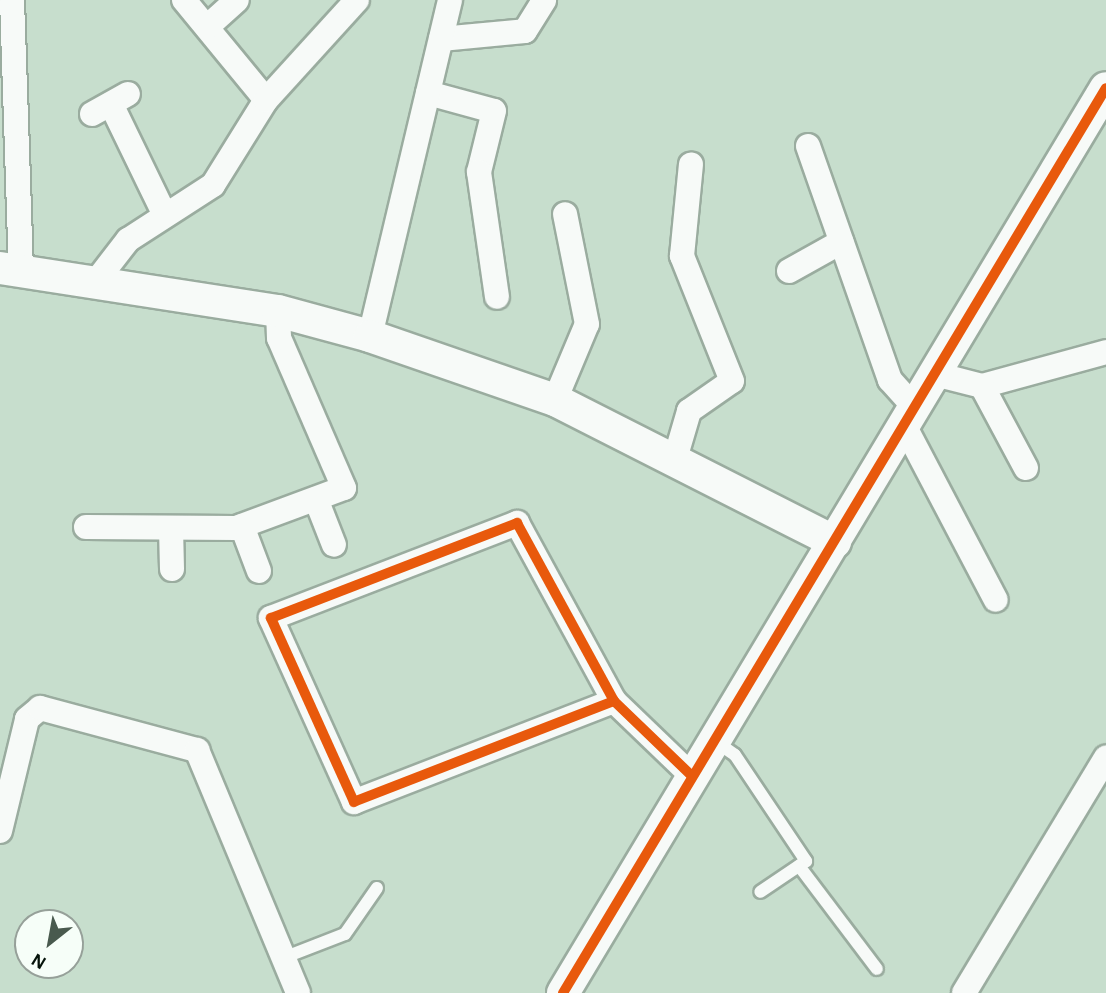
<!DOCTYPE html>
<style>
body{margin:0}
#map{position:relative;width:1106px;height:993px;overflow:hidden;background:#c7decd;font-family:"Alegreya Sans",sans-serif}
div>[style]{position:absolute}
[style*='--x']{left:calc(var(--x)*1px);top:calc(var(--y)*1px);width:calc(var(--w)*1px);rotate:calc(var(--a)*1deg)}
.roads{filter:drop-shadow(2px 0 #9aac9f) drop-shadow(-2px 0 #9aac9f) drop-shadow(0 2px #9aac9f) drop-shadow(0 -2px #9aac9f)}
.service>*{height:12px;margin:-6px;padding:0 6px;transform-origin:6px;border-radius:6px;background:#f7faf8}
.minor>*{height:24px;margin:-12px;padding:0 12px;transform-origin:12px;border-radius:12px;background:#f7faf8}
.tertiary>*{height:32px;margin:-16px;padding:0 16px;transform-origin:16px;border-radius:16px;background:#f7faf8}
.cycleway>*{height:10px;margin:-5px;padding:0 5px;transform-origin:5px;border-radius:5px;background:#e8590c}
span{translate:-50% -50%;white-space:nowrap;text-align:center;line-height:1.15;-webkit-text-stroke:5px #f6fef8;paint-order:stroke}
.north{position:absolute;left:14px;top:909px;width:70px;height:70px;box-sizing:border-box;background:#f6fef8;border:2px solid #96a099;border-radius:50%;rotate:211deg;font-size:19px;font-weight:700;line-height:28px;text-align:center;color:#05130a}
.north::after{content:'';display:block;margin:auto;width:24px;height:32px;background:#495a4e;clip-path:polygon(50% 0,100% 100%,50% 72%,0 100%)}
</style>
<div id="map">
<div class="roads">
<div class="service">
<i style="--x:715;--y:741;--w:24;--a:35"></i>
<i style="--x:735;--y:755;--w:128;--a:56.2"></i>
<i style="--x:806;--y:861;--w:55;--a:146"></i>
<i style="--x:799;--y:866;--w:129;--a:52.9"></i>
<i style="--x:283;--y:958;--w:66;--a:-21.2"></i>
<i style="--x:345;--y:934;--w:56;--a:-55.2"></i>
</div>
<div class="minor">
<i style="--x:12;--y:0;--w:271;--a:88.1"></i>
<i style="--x:184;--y:0;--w:129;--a:50.6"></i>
<i style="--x:207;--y:27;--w:40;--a:-42"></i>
<i style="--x:441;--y:39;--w:84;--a:-5.4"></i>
<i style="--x:525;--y:31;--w:36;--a:-58"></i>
<i style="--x:428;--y:93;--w:68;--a:15.3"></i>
<i style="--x:494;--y:111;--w:63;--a:103.8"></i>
<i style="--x:479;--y:172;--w:126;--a:81.8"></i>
<i style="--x:111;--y:104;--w:123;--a:64.1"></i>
<i style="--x:92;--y:114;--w:41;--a:-29.1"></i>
<i style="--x:808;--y:146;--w:248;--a:70.7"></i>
<i style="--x:890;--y:380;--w:38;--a:48"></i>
<i style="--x:789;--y:271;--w:60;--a:-29.1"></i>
<i style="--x:97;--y:280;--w:51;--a:-52.2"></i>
<i style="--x:128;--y:240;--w:101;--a:-32.9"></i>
<i style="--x:213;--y:185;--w:100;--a:-58.1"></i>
<i style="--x:266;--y:100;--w:135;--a:-47.7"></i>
<i style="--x:370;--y:336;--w:345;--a:-76.6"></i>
<i style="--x:935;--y:374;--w:49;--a:14.3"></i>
<i style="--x:982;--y:386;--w:129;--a:-15.3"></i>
<i style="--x:982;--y:386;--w:93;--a:61.8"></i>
<i style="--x:555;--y:400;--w:82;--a:-67.2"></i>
<i style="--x:587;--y:324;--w:112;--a:-101.3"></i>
<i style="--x:905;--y:427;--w:195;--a:62.3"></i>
<i style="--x:675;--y:459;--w:50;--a:-73.7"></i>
<i style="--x:689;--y:411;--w:52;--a:-34.9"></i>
<i style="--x:732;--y:381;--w:135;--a:-111.8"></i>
<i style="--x:682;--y:256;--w:92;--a:-84.4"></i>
<i style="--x:316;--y:499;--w:49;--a:68.6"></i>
<i style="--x:242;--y:526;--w:48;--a:69.3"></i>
<i style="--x:86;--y:527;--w:150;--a:0.4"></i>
<i style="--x:236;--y:528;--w:115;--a:-20.3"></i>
<i style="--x:344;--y:488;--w:163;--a:-113.4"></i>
<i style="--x:279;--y:338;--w:27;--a:-92"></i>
<i style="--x:171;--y:528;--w:41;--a:88.6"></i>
<i style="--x:614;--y:701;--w:279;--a:158.8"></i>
<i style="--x:354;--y:802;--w:202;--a:-114.3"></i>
<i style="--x:271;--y:618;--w:264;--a:-21.1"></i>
<i style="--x:517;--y:523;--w:203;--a:61.4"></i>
<i style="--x:614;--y:701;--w:108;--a:43.9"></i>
<i style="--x:0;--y:831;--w:115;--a:-76.4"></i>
<i style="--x:27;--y:719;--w:17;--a:-40"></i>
<i style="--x:40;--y:708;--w:163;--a:15"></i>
<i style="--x:197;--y:750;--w:263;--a:67.4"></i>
<i style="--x:964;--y:993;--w:275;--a:-58.9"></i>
</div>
<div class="tertiary">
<i style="--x:0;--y:268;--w:281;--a:8.8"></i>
<i style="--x:278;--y:311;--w:95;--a:15.2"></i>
<i style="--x:370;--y:336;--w:196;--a:19.1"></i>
<i style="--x:555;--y:400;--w:314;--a:26.9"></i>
<i style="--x:563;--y:993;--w:1055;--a:-59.04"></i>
</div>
</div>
<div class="cycleway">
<i style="--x:614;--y:701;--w:279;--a:158.8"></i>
<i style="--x:354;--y:802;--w:202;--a:-114.3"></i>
<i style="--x:271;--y:618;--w:264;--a:-21.1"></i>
<i style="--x:517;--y:523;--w:203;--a:61.4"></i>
<i style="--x:614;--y:701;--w:108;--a:43.9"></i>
<i style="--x:563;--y:993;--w:1055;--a:-59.04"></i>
</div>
<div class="north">N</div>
</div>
